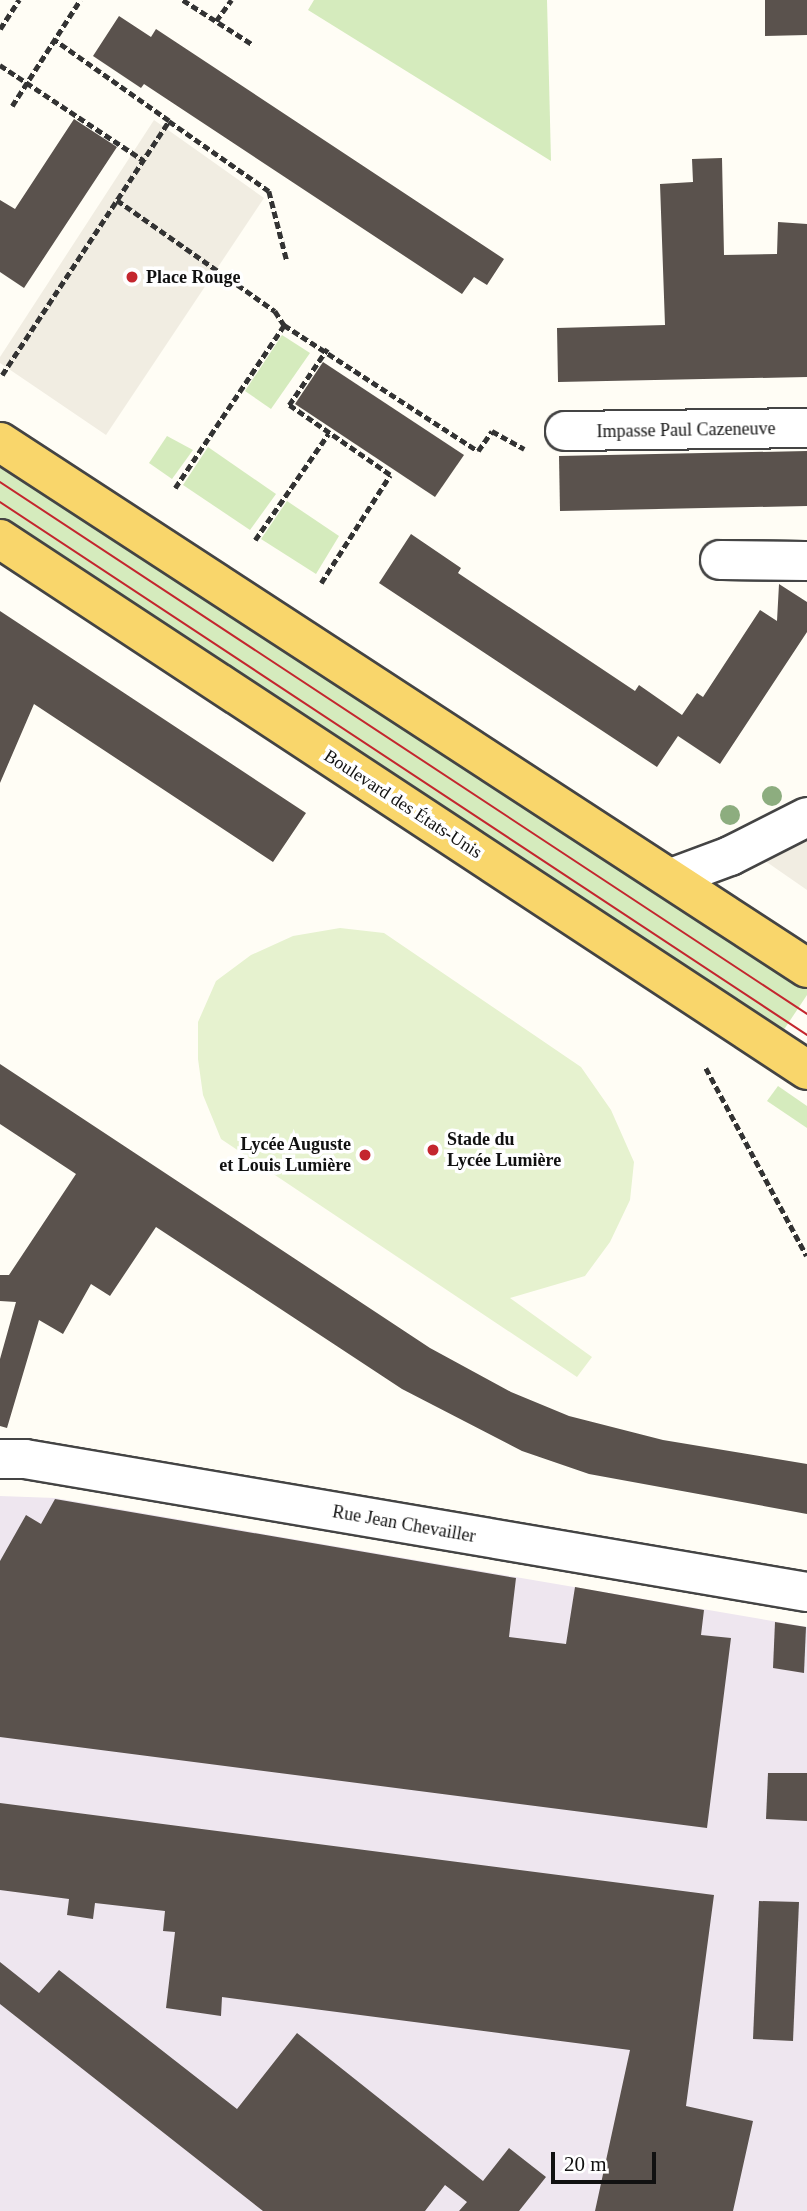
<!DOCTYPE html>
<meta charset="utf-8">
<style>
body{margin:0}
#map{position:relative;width:807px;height:2211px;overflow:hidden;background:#fffdf5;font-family:"Times New Roman",serif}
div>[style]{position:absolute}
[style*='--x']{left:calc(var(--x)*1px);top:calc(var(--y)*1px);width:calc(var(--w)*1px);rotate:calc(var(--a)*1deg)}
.industrial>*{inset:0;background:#eee6ef}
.green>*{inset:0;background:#d5ebbd}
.pitch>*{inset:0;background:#e6f2cf}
.plaza>*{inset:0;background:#f1ede2}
.building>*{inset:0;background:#5a524d}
.path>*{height:4.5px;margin-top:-2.25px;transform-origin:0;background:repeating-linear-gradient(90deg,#333 0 7px,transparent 0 10.5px)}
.roads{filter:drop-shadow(2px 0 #444) drop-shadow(-2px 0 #444) drop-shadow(0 2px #444) drop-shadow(0 -2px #444)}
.minor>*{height:38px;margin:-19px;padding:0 19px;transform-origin:19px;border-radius:19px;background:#fff}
.major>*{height:38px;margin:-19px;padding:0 19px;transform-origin:19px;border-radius:19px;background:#f9d66b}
.tram>*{height:2px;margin:-1px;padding:0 1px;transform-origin:1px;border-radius:1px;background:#c4262e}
.trees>*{width:20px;height:20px;margin:-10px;border-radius:50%;background:#8dad7f}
.dots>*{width:19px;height:19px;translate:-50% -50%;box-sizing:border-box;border:4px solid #fff;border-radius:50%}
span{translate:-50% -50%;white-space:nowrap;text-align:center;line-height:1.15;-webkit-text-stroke:7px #fff;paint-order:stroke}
.poi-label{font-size:18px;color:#111;font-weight:700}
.left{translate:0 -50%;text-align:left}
.right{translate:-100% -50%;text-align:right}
.street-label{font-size:18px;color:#111}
.scale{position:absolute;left:551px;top:2152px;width:105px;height:32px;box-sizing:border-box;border:4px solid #111;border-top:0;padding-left:9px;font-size:21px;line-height:24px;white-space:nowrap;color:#111;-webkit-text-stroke:5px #fff;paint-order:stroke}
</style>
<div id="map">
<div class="industrial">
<i style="clip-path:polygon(0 1496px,55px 1498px,807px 1627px,807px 2211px,0 2211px)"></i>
</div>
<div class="green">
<i style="clip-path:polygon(314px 0,547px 0,551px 161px,308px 10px)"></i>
<i style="clip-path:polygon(282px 335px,310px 353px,271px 409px,245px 391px)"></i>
<i style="clip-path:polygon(167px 436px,193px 450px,172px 479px,149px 463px)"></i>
<i style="clip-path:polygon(208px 447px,276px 494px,250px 530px,183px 485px)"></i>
<i style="clip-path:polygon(0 456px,807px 986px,807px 995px,777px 1040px,0 527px)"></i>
<i style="clip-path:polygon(287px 501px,339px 536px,316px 574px,261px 539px)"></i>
<i style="clip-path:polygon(778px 1086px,807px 1106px,807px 1128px,767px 1101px)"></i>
</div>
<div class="pitch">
<i style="clip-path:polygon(340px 928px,384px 933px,581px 1067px,611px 1110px,634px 1162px,630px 1200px,610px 1242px,585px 1276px,510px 1298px,592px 1357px,577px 1377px,221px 1139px,203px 1095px,198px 1059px,198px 1022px,216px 981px,251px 955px,293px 936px)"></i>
</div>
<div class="plaza">
<i style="clip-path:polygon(154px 120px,264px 198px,106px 435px,0 363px,0 357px)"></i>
<i style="clip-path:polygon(807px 827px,807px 890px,755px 854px)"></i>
</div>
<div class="building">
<i style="clip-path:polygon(765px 0,807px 0,807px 35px,765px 36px)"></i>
<i style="clip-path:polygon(119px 16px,151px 37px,156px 29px,504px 259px,487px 285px,474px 277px,462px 294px,144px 84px,141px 88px,93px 56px)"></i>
<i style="clip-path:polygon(74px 119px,117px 147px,24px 288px,0 272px,0 200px,15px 209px)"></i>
<i style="clip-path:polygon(722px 158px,724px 255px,777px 254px,778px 222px,807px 224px,807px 377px,558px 382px,557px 328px,665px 325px,660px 184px,693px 182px,692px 159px)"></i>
<i style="clip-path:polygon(323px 362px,464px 455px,435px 497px,295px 404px)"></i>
<i style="clip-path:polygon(807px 451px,807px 506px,560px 511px,559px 456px)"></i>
<i style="clip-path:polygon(411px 534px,461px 568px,458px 573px,635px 691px,639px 685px,682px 715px,697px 693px,703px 697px,760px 610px,777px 621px,779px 584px,807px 602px,807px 632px,720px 764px,678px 736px,657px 767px,379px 583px)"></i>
<i style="clip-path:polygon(0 611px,306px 813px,273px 862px,34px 704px,0 783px)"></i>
<i style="clip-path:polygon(0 1064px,430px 1348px,511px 1392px,569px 1416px,663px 1440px,807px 1464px,807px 1514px,589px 1474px,522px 1451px,402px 1389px,156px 1227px,110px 1296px,91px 1284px,63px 1334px,39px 1320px,7px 1428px,0 1426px,0 1359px,16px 1302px,0 1301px,0 1275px,9px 1275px,76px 1174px,0 1124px)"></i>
<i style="clip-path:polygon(55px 1499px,516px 1578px,509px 1637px,566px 1644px,575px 1587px,704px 1610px,701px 1635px,731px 1638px,707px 1828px,0 1737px,0 1561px,26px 1515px,41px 1524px)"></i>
<i style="clip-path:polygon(775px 1622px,806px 1627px,804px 1673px,773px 1668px)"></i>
<i style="clip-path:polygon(768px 1773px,807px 1773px,807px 1821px,766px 1819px)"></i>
<i style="clip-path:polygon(0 1803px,714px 1895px,686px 2106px,753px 2121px,733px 2211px,595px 2211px,630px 2050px,222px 1997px,221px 2016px,166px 2008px,175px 1932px,163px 1931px,165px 1911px,95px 1903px,93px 1919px,67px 1915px,69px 1899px,0 1890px)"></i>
<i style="clip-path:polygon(759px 1901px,799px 1902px,793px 2041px,753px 2039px)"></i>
<i style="clip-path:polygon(0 1962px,39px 1993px,59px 1970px,237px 2109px,297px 2033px,483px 2181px,509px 2148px,546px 2177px,519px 2211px,459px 2211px,467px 2202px,445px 2185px,425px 2211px,263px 2211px,0 2004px)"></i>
</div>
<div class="path">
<i style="--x:183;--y:0;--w:82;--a:32.5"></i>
<i style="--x:216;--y:21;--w:26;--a:-54"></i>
<i style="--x:0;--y:29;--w:35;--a:-57"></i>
<i style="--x:0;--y:65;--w:172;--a:33.6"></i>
<i style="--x:12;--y:106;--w:126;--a:-57.3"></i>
<i style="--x:169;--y:121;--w:122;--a:35"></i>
<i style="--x:269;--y:191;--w:72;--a:75.6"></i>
<i style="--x:117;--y:200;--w:193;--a:35.1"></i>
<i style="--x:275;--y:311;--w:17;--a:57"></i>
<i style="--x:284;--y:325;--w:231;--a:33"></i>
<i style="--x:478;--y:451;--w:24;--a:-55"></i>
<i style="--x:492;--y:431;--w:37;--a:29"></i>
<i style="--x:2;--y:375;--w:304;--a:-56.7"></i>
<i style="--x:169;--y:121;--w:141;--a:-144.8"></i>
<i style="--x:175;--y:488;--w:196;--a:-56.2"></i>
<i style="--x:255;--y:540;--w:129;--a:-55.4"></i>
<i style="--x:321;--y:583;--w:128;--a:-57.4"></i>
<i style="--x:390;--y:475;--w:123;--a:-145.3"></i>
<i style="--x:289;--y:405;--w:68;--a:-55.8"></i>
<i style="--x:706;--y:1068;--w:213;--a:61.8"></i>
</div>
<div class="roads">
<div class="minor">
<i style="--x:565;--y:431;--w:242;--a:-0.7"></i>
<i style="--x:720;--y:560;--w:87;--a:0.7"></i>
<i style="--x:671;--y:878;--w:63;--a:-20.4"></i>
<i style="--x:730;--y:856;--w:86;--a:-26.9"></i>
<i style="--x:0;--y:1459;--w:25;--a:0"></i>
<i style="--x:25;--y:1459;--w:793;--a:9.65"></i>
</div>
<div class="major">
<i style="--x:0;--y:442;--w:963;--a:33.1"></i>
<i style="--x:0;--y:539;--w:966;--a:33.34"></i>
</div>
</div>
<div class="tram">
<i style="--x:0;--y:482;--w:967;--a:33.39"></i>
<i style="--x:0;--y:502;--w:967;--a:33.44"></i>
</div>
<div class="trees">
<i style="left:772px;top:796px"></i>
<i style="left:730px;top:815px"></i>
</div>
<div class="dots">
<i style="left:132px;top:277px;background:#c4262e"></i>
<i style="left:433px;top:1150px;background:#c4262e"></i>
<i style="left:365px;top:1155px;background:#c4262e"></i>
</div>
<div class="poi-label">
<span class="left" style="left:146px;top:277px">Place Rouge</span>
<span class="left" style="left:447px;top:1150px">Stade du<br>Lycée Lumière</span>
<span class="right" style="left:351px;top:1155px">Lycée Auguste<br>et Louis Lumière</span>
</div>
<div class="street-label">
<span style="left:686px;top:430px;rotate:-1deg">Impasse Paul Cazeneuve</span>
<span style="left:403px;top:804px;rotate:33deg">Boulevard des États-Unis</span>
<span style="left:404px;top:1524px;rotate:10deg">Rue Jean Chevailler</span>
</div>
<div class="scale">20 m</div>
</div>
